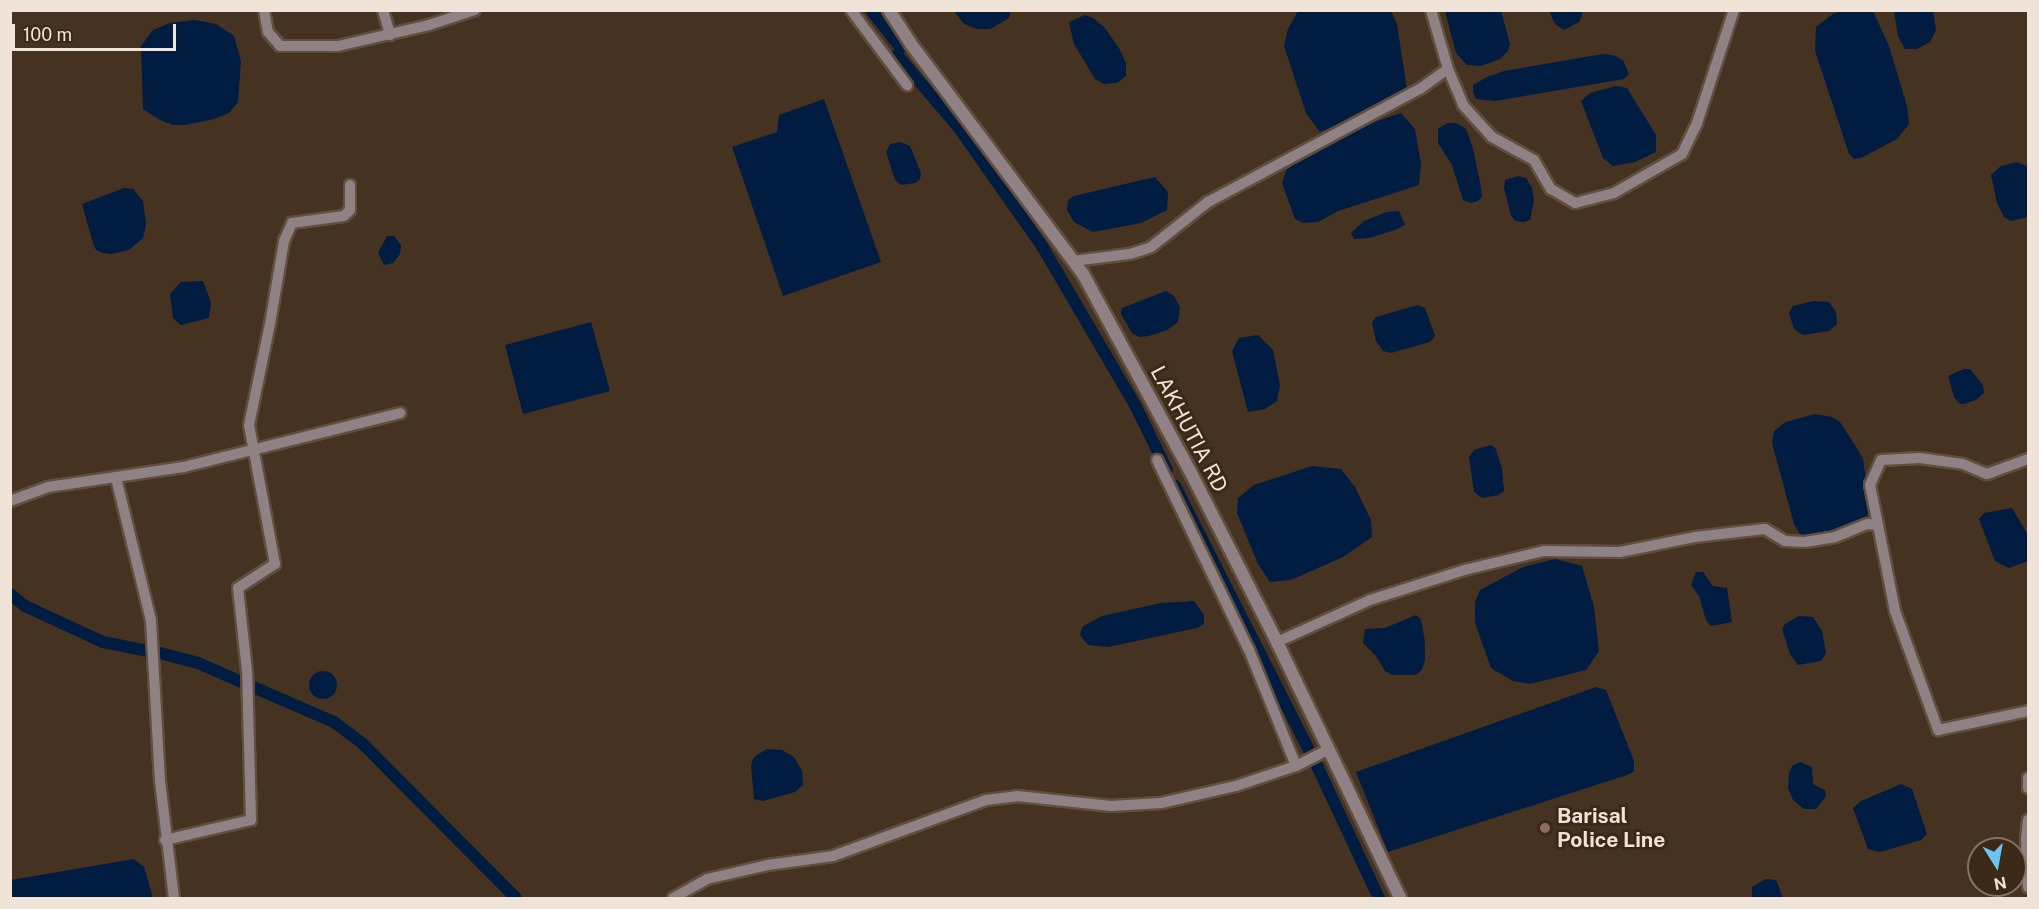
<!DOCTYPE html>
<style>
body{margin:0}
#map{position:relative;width:2039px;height:909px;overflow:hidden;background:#453220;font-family:"Public Sans",sans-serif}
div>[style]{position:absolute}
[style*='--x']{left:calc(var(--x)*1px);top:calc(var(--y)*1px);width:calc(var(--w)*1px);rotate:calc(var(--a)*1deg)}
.water>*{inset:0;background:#001c40}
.round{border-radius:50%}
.canal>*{height:12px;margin:-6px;padding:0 6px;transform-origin:6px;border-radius:6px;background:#001c40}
.roads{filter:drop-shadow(2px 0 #604e3e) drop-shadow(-2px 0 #604e3e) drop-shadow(0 2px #604e3e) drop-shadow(0 -2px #604e3e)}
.minor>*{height:10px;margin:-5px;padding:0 5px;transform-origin:5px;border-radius:5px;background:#908185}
.tertiary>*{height:12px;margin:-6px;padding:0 6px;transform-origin:6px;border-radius:6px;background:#908185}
.dots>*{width:16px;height:16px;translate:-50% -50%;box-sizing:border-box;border:3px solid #3b2817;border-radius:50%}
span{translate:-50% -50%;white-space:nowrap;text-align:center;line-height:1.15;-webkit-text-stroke:6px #3b2817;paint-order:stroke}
.street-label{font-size:21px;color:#f0e4d9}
.poi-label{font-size:21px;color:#f0e4d9;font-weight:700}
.left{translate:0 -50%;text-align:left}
.frame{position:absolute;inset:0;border:12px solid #f0e4d9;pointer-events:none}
.north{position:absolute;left:1967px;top:837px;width:60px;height:60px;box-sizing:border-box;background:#3b2817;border:2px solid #837365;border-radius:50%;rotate:169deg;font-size:16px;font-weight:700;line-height:24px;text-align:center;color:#f0e4d9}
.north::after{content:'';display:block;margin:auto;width:21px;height:27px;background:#6bc3f2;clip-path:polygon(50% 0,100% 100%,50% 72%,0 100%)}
.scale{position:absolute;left:12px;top:24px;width:164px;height:27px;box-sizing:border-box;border:3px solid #f0e4d9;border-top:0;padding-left:8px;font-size:18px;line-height:21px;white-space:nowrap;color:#f0e4d9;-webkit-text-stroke:4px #3b2817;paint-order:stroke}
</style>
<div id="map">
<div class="water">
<i style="clip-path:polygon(1844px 10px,1873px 11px,1889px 46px,1907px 106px,1909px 124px,1897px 139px,1861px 158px,1854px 159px,1849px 154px,1815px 51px,1816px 27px,1833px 14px)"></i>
<i style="clip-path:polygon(954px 11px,954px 10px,1011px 11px,1009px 18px,990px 29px,977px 29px,964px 24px)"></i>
<i style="clip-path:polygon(1298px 11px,1391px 11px,1397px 24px,1407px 90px,1386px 105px,1320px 132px,1306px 113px,1284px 46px,1288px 29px)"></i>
<i style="clip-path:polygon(1445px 11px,1501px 11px,1510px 44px,1508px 51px,1500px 59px,1481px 66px,1467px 65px,1456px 53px)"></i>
<i style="clip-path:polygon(1549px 11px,1582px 11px,1582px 15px,1579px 22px,1564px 30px,1555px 24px)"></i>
<i style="clip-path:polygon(1894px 11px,1933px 11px,1936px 30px,1930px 42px,1917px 49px,1905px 49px,1898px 36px)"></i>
<i style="clip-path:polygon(1085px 15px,1093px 18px,1104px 27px,1119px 48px,1126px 63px,1126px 76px,1117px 83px,1104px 84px,1095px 79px,1074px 44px,1069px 22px)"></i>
<i style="clip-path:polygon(195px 20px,216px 24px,234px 36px,241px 61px,238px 102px,229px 113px,214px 119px,185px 125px,173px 125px,160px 120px,143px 109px,141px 46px,153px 30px,170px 23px)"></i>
<i style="clip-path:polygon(1603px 54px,1613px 55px,1623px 60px,1629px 74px,1624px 79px,1495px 101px,1476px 99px,1473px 92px,1473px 85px,1487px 77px,1504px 71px)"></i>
<i style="clip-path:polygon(1616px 86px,1627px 88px,1656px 135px,1656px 152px,1635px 162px,1613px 166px,1603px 158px,1581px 101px,1590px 93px)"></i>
<i style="clip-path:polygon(824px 99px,881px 262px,783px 296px,732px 147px,777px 132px,779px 115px)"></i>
<i style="clip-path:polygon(1401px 113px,1415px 129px,1421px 164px,1419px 185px,1338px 211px,1318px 222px,1303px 223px,1295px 219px,1282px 183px,1287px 169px,1312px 153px,1363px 126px)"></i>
<i style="clip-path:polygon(1447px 123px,1456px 123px,1466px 129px,1473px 148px,1481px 187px,1482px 197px,1478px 201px,1471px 203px,1463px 200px,1452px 165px,1438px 143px,1438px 129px)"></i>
<i style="clip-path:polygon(900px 142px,910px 146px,921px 173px,920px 179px,915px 183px,901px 185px,895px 180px,886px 152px,890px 144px)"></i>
<i style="clip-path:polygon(2017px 162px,2028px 167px,2028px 217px,2011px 221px,2004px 217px,1997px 203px,1991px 175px,2001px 166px)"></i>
<i style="clip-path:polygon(1518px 176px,1526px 178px,1532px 188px,1534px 200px,1530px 220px,1524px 222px,1515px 221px,1511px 215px,1504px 188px,1505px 180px)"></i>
<i style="clip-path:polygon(1155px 177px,1168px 192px,1167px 210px,1141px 223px,1093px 232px,1074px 222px,1067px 210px,1068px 200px,1074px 196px)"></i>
<i style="clip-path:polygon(124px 188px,133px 189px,143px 201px,146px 224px,143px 238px,129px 250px,111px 254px,103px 253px,96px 250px,93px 243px,82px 204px)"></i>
<i style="clip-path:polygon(1399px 211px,1405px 225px,1395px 230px,1369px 238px,1354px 239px,1351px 233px,1364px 221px,1387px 212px)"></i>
<i style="clip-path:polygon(387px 236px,394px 236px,401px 245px,400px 254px,393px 263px,384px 265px,378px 253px)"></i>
<i style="clip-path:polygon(203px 281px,211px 303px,209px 318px,181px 325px,173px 318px,170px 294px,181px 282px)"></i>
<i style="clip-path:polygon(1166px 291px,1174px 296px,1180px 307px,1178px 322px,1167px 330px,1149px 336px,1139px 337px,1132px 333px,1121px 314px,1122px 308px)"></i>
<i style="clip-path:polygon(1813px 301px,1829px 302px,1836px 312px,1837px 324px,1829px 331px,1803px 335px,1794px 329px,1789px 313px,1793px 306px)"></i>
<i style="clip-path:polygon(1418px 305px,1425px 308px,1435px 336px,1430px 342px,1391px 353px,1383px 351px,1376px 341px,1372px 322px,1376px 317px)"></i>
<i style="clip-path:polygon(591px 322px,610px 391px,523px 414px,505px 345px)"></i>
<i style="clip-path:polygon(1258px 335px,1273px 350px,1280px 385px,1277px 401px,1265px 409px,1248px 412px,1232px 351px,1239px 338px)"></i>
<i style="clip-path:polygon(1964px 369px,1970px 369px,1983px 385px,1984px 393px,1976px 400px,1964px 404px,1960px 404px,1954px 397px,1948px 376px)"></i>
<i style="clip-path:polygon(1815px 414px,1832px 417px,1840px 422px,1858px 450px,1863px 459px,1870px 506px,1867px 516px,1860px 522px,1830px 535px,1811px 538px,1802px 537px,1794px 524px,1772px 443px,1774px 431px,1786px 422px)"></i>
<i style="clip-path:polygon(1491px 445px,1496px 449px,1502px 469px,1504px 491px,1498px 495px,1482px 498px,1474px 492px,1469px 457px,1474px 450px)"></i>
<i style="clip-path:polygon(1312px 466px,1341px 469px,1355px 487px,1371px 520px,1372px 537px,1343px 557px,1291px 580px,1270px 582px,1258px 564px,1237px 513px,1238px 498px,1254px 485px)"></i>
<i style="clip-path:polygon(2012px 508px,2028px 535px,2028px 561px,2009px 568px,1995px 561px,1979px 519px,1984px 513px)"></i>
<i style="clip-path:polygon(1555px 559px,1582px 566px,1594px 607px,1599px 651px,1586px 670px,1530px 684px,1513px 681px,1491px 668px,1475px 623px,1475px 602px,1480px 590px,1523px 567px)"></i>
<i style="clip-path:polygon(1696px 572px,1703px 572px,1713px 586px,1727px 588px,1732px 622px,1711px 626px,1706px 620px,1699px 596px,1691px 585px)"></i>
<i style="clip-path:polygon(1194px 601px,1204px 615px,1204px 624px,1197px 628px,1108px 647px,1088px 645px,1080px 635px,1082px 627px,1102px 616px,1161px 603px)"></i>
<i style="clip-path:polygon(1416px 615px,1421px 619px,1425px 642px,1425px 660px,1422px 670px,1416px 675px,1392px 675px,1385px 671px,1376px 656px,1363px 643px,1365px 629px,1385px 628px)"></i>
<i style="clip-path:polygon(1799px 616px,1813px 617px,1822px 631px,1826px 653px,1821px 661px,1798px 665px,1790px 654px,1782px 629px,1785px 624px)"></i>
<i class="round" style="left:309px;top:671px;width:28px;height:28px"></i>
<i style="clip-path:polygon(1596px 687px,1606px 690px,1634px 761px,1634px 771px,1630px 774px,1388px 852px,1356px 772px)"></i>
<i style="clip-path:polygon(767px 749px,782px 750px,794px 757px,802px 771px,803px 785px,795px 792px,763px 801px,754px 799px,751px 765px,754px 757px)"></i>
<i style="clip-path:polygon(1801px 762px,1812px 767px,1813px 784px,1825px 790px,1826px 796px,1816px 809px,1804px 809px,1793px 800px,1788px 788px,1789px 773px,1793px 765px)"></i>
<i style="clip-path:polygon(1901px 784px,1912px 789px,1927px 834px,1921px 840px,1880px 852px,1868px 849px,1853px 808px,1861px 801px)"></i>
<i style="clip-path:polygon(134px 859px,144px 867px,153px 898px,11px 898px,11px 880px)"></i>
<i style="clip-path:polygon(1766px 879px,1776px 880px,1783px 898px,1752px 898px,1752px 887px)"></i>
</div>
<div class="canal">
<i style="--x:871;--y:10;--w:48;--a:51.7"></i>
<i style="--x:897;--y:55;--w:96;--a:49.7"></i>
<i style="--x:959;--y:128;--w:144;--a:54.9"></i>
<i style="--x:1042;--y:246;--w:186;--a:59.7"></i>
<i style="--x:1136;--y:407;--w:70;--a:63.8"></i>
<i style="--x:1175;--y:486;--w:316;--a:63.1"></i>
<i style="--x:1318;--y:768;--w:144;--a:64.9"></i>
<i style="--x:10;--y:594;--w:19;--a:39"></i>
<i style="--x:25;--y:606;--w:86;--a:24.8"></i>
<i style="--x:103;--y:642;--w:46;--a:11.3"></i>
<i style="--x:156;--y:652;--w:43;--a:14.7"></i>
<i style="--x:198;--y:663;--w:148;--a:23.5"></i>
<i style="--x:334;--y:722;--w:35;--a:37"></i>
<i style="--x:362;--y:743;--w:218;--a:45.2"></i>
</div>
<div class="roads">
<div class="minor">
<i style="--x:264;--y:10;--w:22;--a:80"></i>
<i style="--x:268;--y:32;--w:18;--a:49"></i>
<i style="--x:280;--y:46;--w:58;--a:0"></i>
<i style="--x:338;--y:46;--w:93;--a:-13"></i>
<i style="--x:429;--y:25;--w:48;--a:-18.1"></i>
<i style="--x:383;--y:10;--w:26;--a:74"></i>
<i style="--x:851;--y:10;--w:94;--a:53.3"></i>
<i style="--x:1431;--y:10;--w:61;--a:73.9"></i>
<i style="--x:1448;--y:69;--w:39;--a:67"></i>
<i style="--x:1463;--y:105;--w:43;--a:47.8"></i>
<i style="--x:1492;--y:137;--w:48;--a:28.7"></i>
<i style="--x:1534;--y:160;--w:34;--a:60"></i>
<i style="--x:1551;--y:189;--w:28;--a:30"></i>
<i style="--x:1575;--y:203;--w:40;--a:-14.4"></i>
<i style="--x:1614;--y:193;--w:78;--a:-29.8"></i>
<i style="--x:1682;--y:154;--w:34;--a:-64"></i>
<i style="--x:1697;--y:123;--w:119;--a:-71.9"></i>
<i style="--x:1073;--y:261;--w:57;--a:-7"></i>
<i style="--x:1130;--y:254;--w:22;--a:-18"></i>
<i style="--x:1151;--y:247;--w:73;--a:-38.3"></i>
<i style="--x:1208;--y:202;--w:240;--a:-28.1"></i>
<i style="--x:1420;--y:89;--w:34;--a:-36"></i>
<i style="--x:1157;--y:460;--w:211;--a:64.2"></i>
<i style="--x:1249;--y:650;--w:125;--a:67.9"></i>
<i style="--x:116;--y:478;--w:147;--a:76.2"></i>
<i style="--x:151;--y:621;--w:160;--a:86.8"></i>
<i style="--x:160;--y:781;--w:118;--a:83.2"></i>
<i style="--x:10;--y:501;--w:40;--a:-20.2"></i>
<i style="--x:48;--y:487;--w:137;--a:-8.4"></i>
<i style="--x:184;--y:467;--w:223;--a:-14"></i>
<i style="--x:1878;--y:525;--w:41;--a:-101.3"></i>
<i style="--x:1870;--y:485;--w:27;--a:-66"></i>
<i style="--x:1881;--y:460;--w:39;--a:-3"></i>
<i style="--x:1920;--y:458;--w:43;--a:7.9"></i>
<i style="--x:1963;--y:464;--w:26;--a:23"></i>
<i style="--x:1987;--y:474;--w:44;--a:-20.1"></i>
<i style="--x:1277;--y:642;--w:102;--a:-24.3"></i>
<i style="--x:1370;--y:600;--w:99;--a:-17.7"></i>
<i style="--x:1464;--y:570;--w:82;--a:-13.4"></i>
<i style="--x:1544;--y:551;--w:76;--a:0.8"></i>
<i style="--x:1620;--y:552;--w:76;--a:-11.3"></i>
<i style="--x:1695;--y:537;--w:70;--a:-6.5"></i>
<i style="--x:1765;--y:529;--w:23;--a:31"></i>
<i style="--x:1785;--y:541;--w:20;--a:3"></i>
<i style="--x:1805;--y:542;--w:30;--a:-9"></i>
<i style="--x:1835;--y:537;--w:35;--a:-22"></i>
<i style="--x:1868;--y:524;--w:10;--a:6"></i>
<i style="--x:1878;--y:525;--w:88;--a:78.8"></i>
<i style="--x:1895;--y:611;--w:127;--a:70.1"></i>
<i style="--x:1938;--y:730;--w:92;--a:-11.9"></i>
<i style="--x:2028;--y:778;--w:10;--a:90"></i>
<i style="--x:2028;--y:820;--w:19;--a:96"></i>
<i style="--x:2026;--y:839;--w:48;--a:87.6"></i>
<i style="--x:165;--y:840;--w:88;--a:-13.1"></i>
<i style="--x:251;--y:820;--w:149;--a:-91.5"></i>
<i style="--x:247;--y:671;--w:83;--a:-96.2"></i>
<i style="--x:238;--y:588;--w:44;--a:-33"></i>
<i style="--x:275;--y:564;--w:141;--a:-100.6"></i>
<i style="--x:249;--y:425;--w:103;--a:-78.3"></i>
<i style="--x:270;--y:324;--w:84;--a:-80.4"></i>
<i style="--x:284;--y:241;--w:20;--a:-66"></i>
<i style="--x:292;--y:223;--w:52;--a:-7.7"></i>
<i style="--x:344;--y:216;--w:8;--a:-45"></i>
<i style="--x:350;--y:210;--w:25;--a:-90"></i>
<i style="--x:673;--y:898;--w:39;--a:-29"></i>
<i style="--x:707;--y:879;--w:63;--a:-12.9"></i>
<i style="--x:768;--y:865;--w:66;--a:-7.9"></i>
<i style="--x:833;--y:856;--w:163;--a:-20.1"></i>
<i style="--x:986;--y:800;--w:31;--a:-7"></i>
<i style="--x:1017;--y:796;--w:95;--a:6.1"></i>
<i style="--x:1111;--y:806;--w:50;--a:-3.4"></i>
<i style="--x:1161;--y:803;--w:77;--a:-12.8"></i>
<i style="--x:1236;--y:786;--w:63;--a:-18.4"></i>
<i style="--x:1296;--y:766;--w:37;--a:-27"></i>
</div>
<div class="tertiary">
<i style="--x:889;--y:10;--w:40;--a:57.1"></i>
<i style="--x:911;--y:44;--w:287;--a:53.2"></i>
<i style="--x:1083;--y:274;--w:224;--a:61.5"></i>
<i style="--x:1190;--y:471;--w:192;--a:63"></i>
<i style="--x:1277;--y:642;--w:284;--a:64.3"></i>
</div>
</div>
<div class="dots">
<i style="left:1545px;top:828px;background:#8d6e63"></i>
</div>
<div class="street-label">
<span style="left:1189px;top:429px;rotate:62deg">LAKHUTIA RD</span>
</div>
<div class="poi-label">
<span class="left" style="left:1557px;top:828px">Barisal<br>Police Line</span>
</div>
<div class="frame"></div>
<div class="north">N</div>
<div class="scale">100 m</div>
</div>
